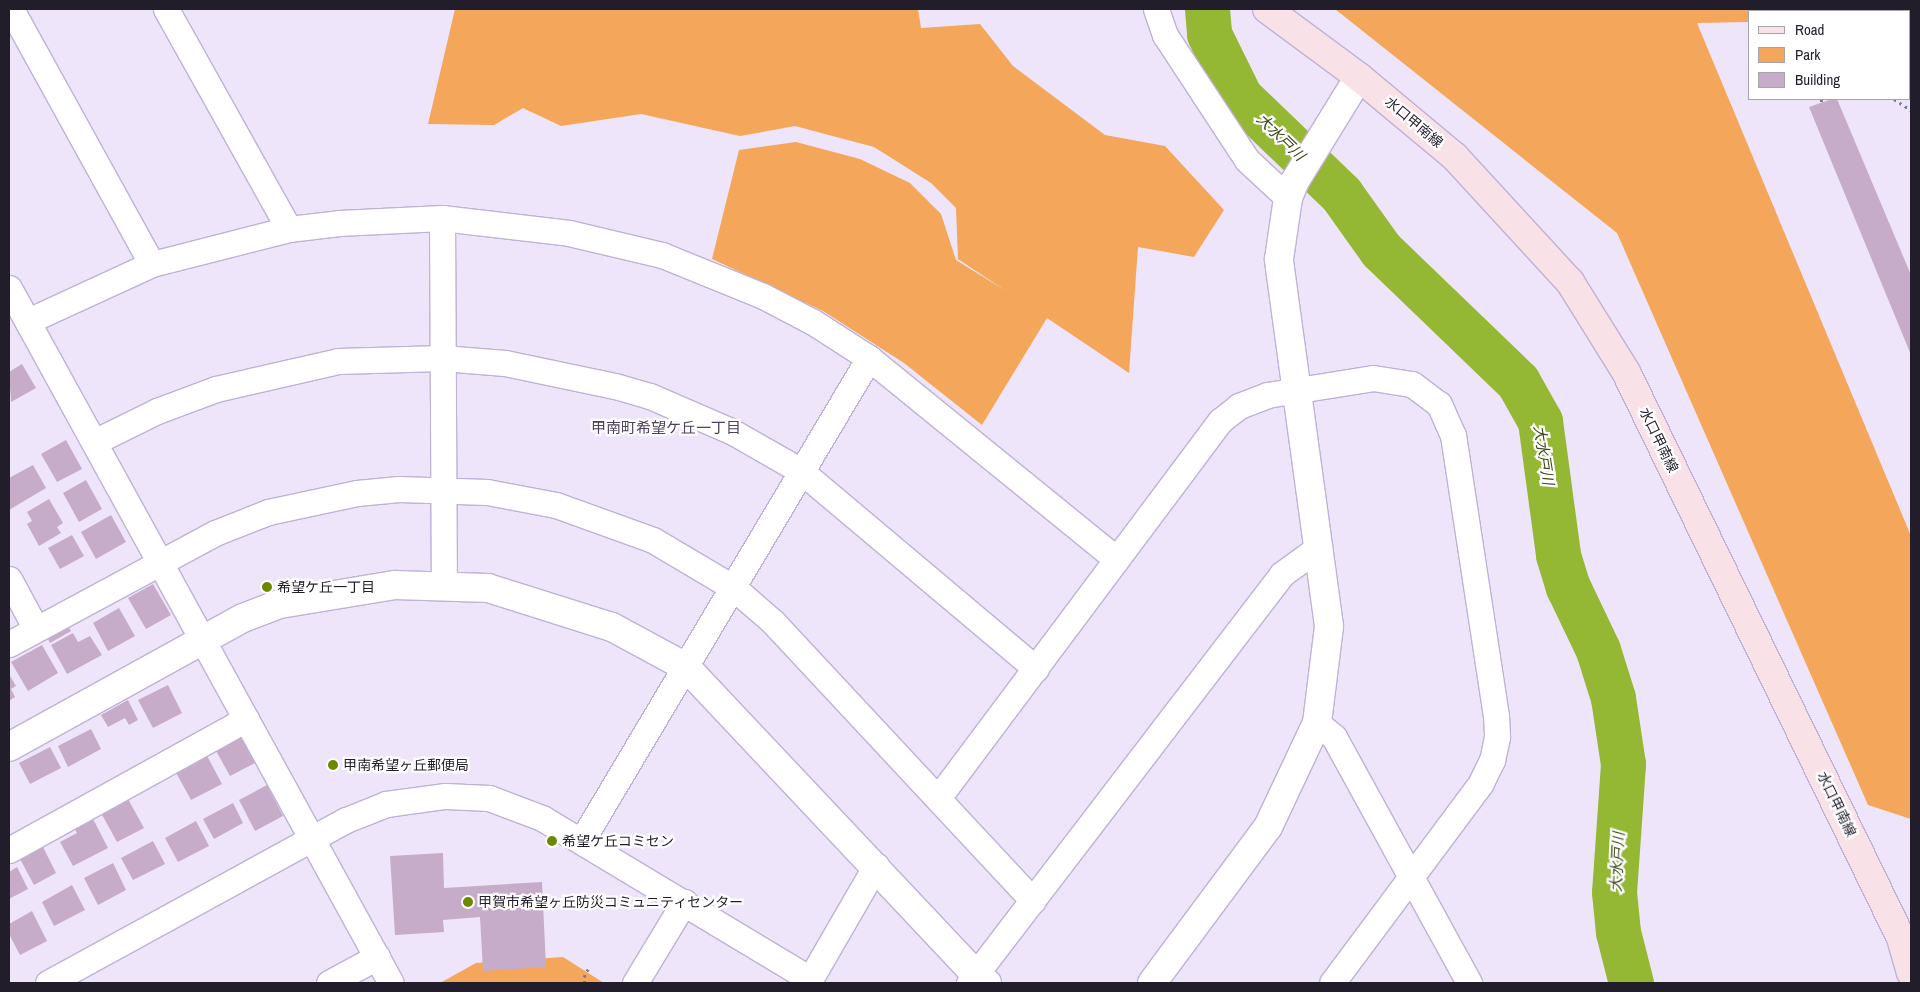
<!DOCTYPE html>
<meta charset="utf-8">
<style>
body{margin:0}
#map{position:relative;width:1920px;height:992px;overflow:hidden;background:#eee5fb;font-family:"Archivo Narrow","Noto Sans JP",sans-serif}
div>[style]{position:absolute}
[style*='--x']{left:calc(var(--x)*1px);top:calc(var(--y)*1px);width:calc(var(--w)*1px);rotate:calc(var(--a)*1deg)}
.green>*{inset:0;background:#f4a65a}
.river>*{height:45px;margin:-22.5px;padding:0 22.5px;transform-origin:22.5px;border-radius:22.5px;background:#95b834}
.building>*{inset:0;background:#c6acc9}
.path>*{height:3px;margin-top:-1.5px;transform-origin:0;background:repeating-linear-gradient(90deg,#817a8c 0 2.5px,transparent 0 6.5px)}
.roads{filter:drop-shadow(1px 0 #bfb2d4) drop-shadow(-1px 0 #bfb2d4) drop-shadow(0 1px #bfb2d4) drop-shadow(0 -1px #bfb2d4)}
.minor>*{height:25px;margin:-12.5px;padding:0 12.5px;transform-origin:12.5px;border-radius:12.5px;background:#fff}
.tertiary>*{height:28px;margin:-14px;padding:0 14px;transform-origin:14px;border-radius:14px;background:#fff}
.secondary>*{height:28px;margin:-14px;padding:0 14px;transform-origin:14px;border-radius:14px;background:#f8e1e7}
.dots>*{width:14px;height:14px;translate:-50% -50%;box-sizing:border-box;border:2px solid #fff;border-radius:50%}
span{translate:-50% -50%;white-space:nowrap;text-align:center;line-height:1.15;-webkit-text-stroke:4.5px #fff;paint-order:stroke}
.street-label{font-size:14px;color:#221d2a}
.poi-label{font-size:14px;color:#221d2a}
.left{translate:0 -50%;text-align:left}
.water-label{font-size:15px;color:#3d4b19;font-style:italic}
.neighbourhood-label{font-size:15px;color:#4d415e}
.frame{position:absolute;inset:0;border:10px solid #221d2a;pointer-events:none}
.legend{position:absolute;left:1748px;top:10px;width:162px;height:90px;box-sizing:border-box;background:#fff;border:1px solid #a7a5aa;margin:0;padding:6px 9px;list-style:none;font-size:15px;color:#221d2a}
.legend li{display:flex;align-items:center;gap:10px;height:25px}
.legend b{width:25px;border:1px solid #a7a5aa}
</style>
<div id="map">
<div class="green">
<i style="clip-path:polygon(455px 9px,918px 9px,921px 28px,980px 24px,1013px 66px,1105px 135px,1165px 146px,1224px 210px,1194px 257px,1138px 247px,1129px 373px,1047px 318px,982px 425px,904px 363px,823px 311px,712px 259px,739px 150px,796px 142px,860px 159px,910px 183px,941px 214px,956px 260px,1006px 291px,958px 259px,956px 208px,931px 183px,874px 147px,795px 126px,740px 136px,641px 114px,561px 126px,523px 108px,494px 125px,428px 124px)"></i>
<i style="clip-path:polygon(1335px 9px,1911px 9px,1911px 83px,1909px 11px,1749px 11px,1749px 22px,1697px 23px,1911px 536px,1911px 819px,1868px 805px,1617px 233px)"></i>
<i style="clip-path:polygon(563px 957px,604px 983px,440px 983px,476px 963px)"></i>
</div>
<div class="river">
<i style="--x:1207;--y:9;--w:25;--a:85"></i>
<i style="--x:1209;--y:34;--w:70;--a:63.8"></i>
<i style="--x:1240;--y:97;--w:140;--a:43.8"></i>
<i style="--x:1341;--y:194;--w:69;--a:54.5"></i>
<i style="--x:1381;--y:250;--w:190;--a:43.9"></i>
<i style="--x:1518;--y:382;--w:45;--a:60.6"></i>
<i style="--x:1540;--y:421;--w:135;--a:82.3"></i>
<i style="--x:1558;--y:555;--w:34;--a:73"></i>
<i style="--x:1568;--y:587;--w:70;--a:64.5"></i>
<i style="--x:1598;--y:650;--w:50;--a:72.6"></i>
<i style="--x:1613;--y:698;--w:67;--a:81.4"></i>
<i style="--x:1623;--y:764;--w:128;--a:94"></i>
<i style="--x:1614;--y:892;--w:40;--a:84.3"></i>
<i style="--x:1618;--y:932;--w:53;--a:75.7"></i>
</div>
<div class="building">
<i style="clip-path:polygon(1832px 99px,1837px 99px,1911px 275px,1911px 355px,1809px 107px)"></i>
<i style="clip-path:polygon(22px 364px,36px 388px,11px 402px,9px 372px)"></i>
<i style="clip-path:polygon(66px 440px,82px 469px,57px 482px,41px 454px)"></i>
<i style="clip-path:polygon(33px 465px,46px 488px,9px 510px,9px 478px)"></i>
<i style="clip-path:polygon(86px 480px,102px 509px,79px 522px,63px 493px)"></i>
<i style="clip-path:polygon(49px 499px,63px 523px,57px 527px,61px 533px,39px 546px,27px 524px,32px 521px,27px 512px)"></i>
<i style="clip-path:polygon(111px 515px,126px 542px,96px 559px,81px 532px)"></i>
<i style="clip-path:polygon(72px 535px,84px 556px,60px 569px,48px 548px)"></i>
<i style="clip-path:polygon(153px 584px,171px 615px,146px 629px,128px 598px)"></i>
<i style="clip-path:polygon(119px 608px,135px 636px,108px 651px,93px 623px)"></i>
<i style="clip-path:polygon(64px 619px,71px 631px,50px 643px,44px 631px)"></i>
<i style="clip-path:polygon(73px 633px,78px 642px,90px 636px,102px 655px,67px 674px,51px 645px)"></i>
<i style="clip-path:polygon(42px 645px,58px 673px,28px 691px,11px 662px)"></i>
<i style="clip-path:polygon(9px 674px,16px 686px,11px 689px,15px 697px,9px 701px)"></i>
<i style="clip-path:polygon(168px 685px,182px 713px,153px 728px,138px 700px)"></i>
<i style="clip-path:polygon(128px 700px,138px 720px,129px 725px,125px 718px,108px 727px,101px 715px)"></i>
<i style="clip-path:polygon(91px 729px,101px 749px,68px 767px,58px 746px)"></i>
<i style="clip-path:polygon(241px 735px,255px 763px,230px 776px,215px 749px)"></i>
<i style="clip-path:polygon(50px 747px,61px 768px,30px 784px,19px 763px)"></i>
<i style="clip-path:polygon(205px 752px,222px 784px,191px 800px,174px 769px)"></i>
<i style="clip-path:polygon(267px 785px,283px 816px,255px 831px,239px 800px)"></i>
<i style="clip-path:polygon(128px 799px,144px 828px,117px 842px,101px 813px)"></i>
<i style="clip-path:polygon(233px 803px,243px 823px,214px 839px,203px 819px)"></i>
<i style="clip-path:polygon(92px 817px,108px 848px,73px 866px,60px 842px,77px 833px,74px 827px)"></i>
<i style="clip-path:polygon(196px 821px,209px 846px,178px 862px,165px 838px)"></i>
<i style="clip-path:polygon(153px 841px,165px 864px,133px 880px,121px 858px)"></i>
<i style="clip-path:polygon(43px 847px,56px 873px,34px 885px,20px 859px)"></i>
<i style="clip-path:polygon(443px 853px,444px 888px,542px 882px,546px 967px,483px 971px,480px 917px,443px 920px,444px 932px,395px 935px,390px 856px)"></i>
<i style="clip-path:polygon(113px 863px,126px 890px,98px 905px,84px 878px)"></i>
<i style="clip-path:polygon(17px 867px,28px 889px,9px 899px,9px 872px)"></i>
<i style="clip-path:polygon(72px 885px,85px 910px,54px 926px,42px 902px)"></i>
<i style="clip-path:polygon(32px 911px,47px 941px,20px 955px,9px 934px,9px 924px)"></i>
</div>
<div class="path">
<i style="--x:1821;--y:99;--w:3;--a:72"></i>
<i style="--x:1894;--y:99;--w:20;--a:33"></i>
<i style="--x:585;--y:983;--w:6;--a:-99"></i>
<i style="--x:584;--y:977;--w:9;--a:-63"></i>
</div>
<div class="roads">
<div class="minor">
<i style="--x:11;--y:9;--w:291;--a:61.1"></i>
<i style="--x:166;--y:9;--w:252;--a:60.8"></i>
<i style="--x:1156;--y:9;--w:28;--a:71"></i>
<i style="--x:1165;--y:35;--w:149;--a:56.7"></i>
<i style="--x:1247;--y:160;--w:56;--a:42.8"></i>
<i style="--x:442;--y:218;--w:367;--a:89.7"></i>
<i style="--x:9;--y:288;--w:793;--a:61.21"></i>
<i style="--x:28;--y:321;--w:136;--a:-24.7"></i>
<i style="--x:152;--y:264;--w:141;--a:-14.3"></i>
<i style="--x:289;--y:229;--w:50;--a:-6.8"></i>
<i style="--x:339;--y:223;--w:103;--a:-2.8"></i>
<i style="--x:442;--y:218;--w:128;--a:6.7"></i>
<i style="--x:569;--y:233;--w:96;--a:13.3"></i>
<i style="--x:662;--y:255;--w:109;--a:22.1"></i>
<i style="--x:763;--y:296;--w:56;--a:27.5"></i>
<i style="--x:813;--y:322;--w:67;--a:32.7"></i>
<i style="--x:869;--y:358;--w:318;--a:39.1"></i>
<i style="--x:94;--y:442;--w:70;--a:-26.2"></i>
<i style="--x:157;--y:411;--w:63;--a:-20.4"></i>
<i style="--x:216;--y:389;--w:125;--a:-12.9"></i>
<i style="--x:338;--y:361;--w:104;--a:-1.7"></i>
<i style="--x:442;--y:358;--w:63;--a:4.5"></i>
<i style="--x:505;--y:363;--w:112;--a:11.8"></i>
<i style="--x:615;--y:386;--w:36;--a:16"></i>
<i style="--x:650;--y:396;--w:88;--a:23.4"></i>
<i style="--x:731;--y:431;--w:81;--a:29.7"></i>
<i style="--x:801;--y:471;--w:307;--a:40.1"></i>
<i style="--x:9;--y:579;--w:57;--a:61.6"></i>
<i style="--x:9;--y:644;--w:234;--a:-28.3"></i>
<i style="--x:215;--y:533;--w:57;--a:-21.6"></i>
<i style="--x:268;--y:512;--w:91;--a:-12.1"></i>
<i style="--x:357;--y:493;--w:42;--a:-5.4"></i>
<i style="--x:399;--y:489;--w:88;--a:2"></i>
<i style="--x:487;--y:492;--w:70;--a:10.7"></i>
<i style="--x:556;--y:505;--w:103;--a:19.8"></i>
<i style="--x:653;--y:540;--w:94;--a:30.7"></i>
<i style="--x:734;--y:588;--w:52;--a:41.1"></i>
<i style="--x:773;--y:622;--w:381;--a:47"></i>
<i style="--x:1317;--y:723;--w:22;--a:39"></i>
<i style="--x:1334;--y:737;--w:281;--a:61.2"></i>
<i style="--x:938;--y:798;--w:471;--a:-53.2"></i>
<i style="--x:1220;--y:421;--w:24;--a:-38"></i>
<i style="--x:1239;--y:406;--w:30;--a:-21"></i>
<i style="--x:1267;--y:395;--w:107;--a:-9.1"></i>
<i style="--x:1373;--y:378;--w:39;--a:9"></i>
<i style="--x:1412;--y:384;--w:34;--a:37"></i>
<i style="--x:1439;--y:404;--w:34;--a:66"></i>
<i style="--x:1453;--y:435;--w:283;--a:81.3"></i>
<i style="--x:1496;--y:715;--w:22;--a:87"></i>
<i style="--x:1497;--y:737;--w:24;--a:102"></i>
<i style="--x:1492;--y:760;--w:25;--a:116"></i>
<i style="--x:1481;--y:783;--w:249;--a:126.7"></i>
<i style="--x:582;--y:840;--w:561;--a:-59.23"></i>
<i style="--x:9;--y:850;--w:271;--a:-28.9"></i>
<i style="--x:48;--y:983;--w:340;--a:-28.7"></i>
<i style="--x:346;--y:820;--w:43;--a:-21.8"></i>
<i style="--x:386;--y:804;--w:60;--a:-7.7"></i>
<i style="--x:445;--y:796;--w:44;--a:2.6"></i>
<i style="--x:489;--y:798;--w:57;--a:20.7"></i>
<i style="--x:542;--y:818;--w:313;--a:31"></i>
<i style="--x:329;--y:983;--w:55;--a:-28.4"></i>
<i style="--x:635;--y:983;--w:95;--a:-58.8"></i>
<i style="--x:808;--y:983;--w:136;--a:-60"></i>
<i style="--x:969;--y:983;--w:515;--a:-52.57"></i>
<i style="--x:1282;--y:574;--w:46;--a:-36.1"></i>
</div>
<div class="tertiary">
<i style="--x:9;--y:747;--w:267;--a:-28.9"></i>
<i style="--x:243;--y:618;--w:40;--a:-21"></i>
<i style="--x:280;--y:604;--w:117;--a:-9.4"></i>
<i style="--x:395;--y:585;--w:93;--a:1.8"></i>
<i style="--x:488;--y:588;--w:130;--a:17.5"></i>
<i style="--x:612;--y:627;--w:84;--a:28.4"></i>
<i style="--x:686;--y:667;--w:422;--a:46.7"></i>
<i style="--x:975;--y:974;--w:15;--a:37"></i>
<i style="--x:1152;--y:983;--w:194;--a:-53.4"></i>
<i style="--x:1268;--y:827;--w:115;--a:-64.8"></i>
<i style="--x:1317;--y:723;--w:98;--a:-82.9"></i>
<i style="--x:1329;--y:626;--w:370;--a:-97.8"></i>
<i style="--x:1279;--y:259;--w:62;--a:-81.6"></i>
<i style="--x:1288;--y:198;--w:18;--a:-68"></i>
<i style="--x:1295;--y:181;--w:122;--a:-58.4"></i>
</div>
<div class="secondary">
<i style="--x:1267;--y:9;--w:114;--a:36.5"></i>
<i style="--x:1359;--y:77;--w:125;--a:39.8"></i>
<i style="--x:1455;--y:157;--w:170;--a:47.4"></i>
<i style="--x:1570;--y:282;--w:106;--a:58.1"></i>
<i style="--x:1626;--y:372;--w:629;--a:64.09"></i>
<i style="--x:1901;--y:938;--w:36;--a:74"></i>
</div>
</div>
<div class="dots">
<i style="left:267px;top:587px;background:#6b8800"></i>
<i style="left:333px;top:765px;background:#6b8800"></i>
<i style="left:552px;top:841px;background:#6b8800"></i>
<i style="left:468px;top:902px;background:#6b8800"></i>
</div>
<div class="street-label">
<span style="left:1414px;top:122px;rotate:40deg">水口甲南線</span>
<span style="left:1659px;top:440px;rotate:64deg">水口甲南線</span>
<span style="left:1837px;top:804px;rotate:64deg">水口甲南線</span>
</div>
<div class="poi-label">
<span class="left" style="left:277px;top:587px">希望ケ丘一丁目</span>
<span class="left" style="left:343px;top:765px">甲南希望ヶ丘郵便局</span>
<span class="left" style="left:562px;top:841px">希望ケ丘コミセン</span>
<span class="left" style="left:478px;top:902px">甲賀市希望ヶ丘防災コミュニティセンター</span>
</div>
<div class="water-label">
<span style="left:1281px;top:137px;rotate:44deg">大水戸川</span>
<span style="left:1544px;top:455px;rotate:81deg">大水戸川</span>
<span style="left:1617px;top:862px;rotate:-87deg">大水戸川</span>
</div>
<div class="neighbourhood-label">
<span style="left:666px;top:428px">甲南町希望ケ丘一丁目</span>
</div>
<div class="frame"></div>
<ul class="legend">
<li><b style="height:6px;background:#f8e1e7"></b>Road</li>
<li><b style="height:14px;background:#f4a65a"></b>Park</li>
<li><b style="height:14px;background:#c6acc9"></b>Building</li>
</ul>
</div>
